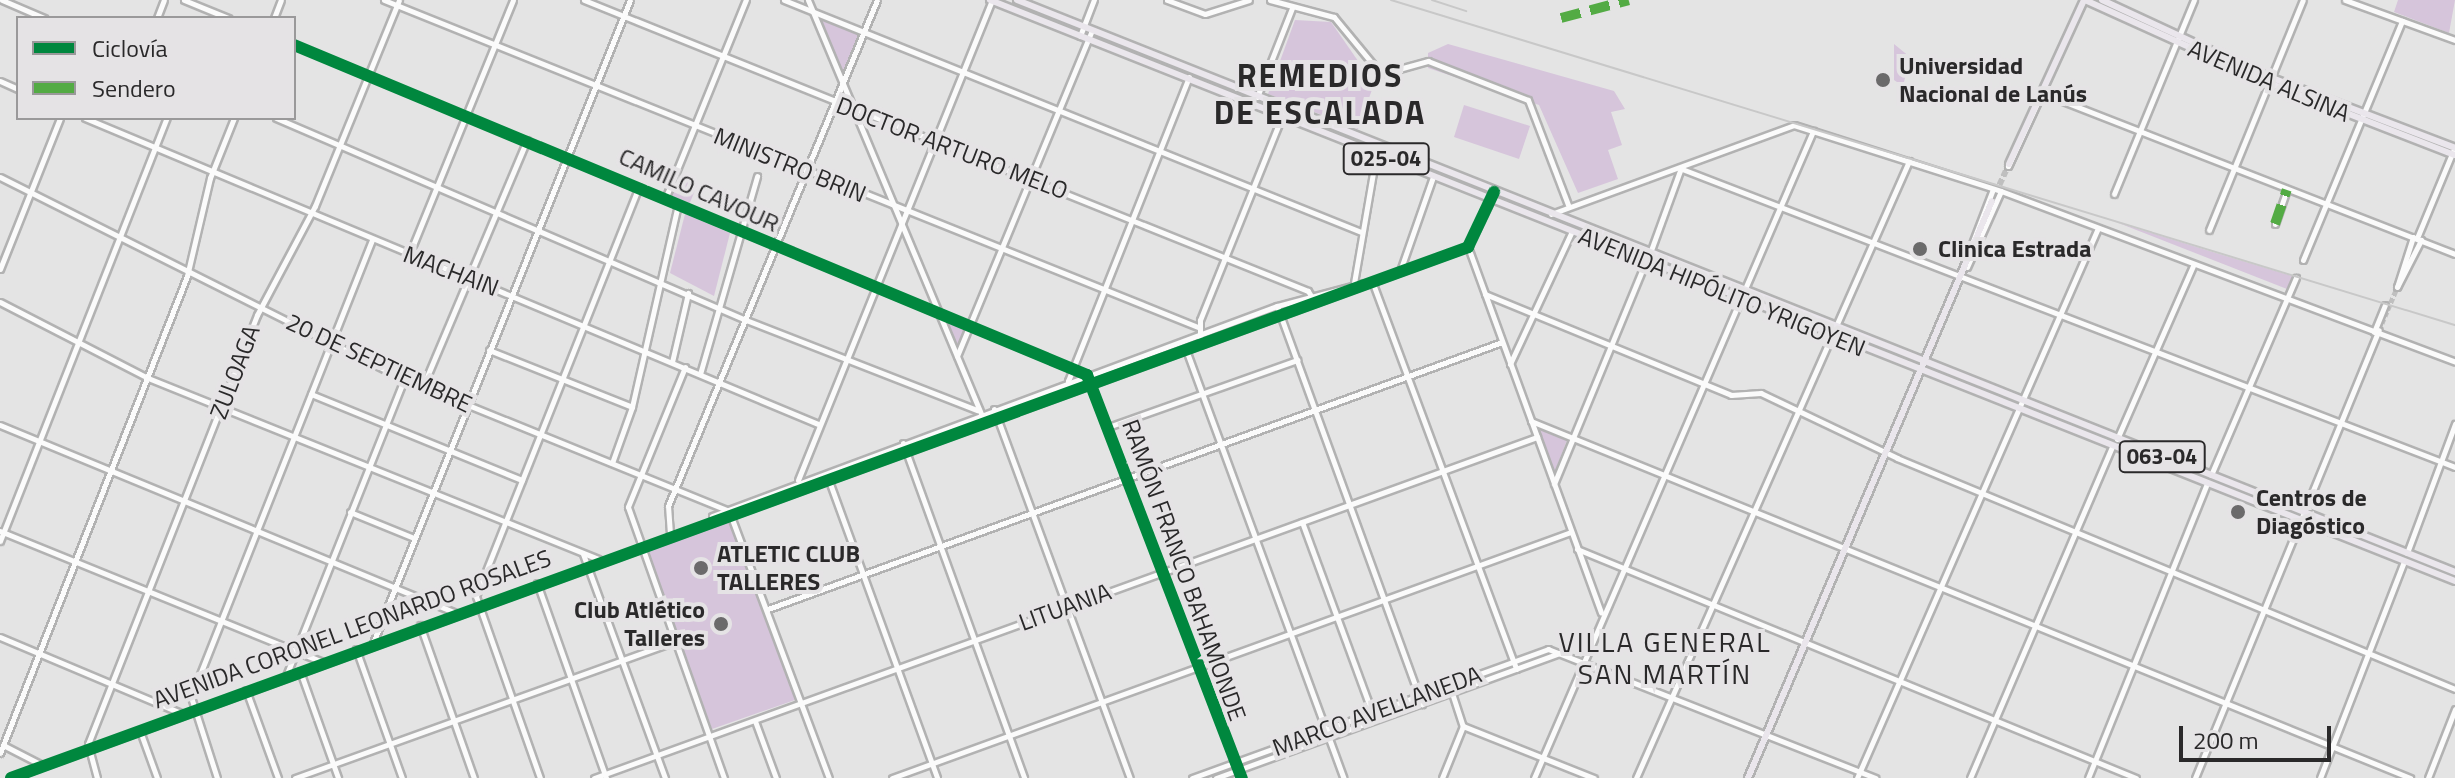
<!DOCTYPE html>
<meta charset="utf-8">
<style>
body{margin:0}
#map{position:relative;width:2455px;height:778px;overflow:hidden;background:#e4e4e4;font-family:"Titillium Web",sans-serif}
div>[style]{position:absolute}
[style*='--x']{left:calc(var(--x)*1px);top:calc(var(--y)*1px);width:calc(var(--w)*1px);rotate:calc(var(--a)*1deg)}
.green>*{inset:0;background:#d6c5db}
.minor-tunnel>*{height:5px;margin-top:-2.5px;transform-origin:0;background:repeating-linear-gradient(90deg,#bfbfbf 0 5px,transparent 0 7.5px)}
.major-tunnel>*{height:6px;margin-top:-3px;transform-origin:0;background:repeating-linear-gradient(90deg,#bfbfbf 0 6px,transparent 0 9px)}
.roads{filter:drop-shadow(2px 0 #b2b2b2) drop-shadow(-2px 0 #b2b2b2) drop-shadow(0 2px #b2b2b2) drop-shadow(0 -2px #b2b2b2)}
.minor>*{height:5px;margin:-2.5px;padding:0 2.5px;transform-origin:2.5px;border-radius:2.5px;background:#fbfbfb}
.major>*{height:6px;margin:-3px;padding:0 3px;transform-origin:3px;border-radius:3px;background:#eae6ec}
.rail>*{height:2px;margin:-1px;padding:0 1px;transform-origin:1px;border-radius:1px;background:#c8c8c8}
.quiet>*{height:10px;margin-top:-5px;transform-origin:0;background:repeating-linear-gradient(90deg,#53ab44 0 20px,transparent 0 30px)}
.cycleway>*{height:12px;margin:-6px;padding:0 6px;transform-origin:6px;border-radius:6px;background:#00873e}
.dots>*{width:22px;height:22px;translate:-50% -50%;box-sizing:border-box;border:4px solid #e5e3e5;border-radius:50%}
span{translate:-50% -50%;white-space:nowrap;text-align:center;line-height:1.15;-webkit-text-stroke:8px #e5e3e5;paint-order:stroke}
.shield-label span{padding:2px 6px;background:#e5e3e5;border:2px solid;border-radius:6px;-webkit-text-stroke-width:0}
.shield-label{font-size:22px;color:#2a292a;font-weight:700}
.poi-label{font-size:24px;color:#2a292a;font-weight:700}
.left{translate:0 -50%;text-align:left}
.right{translate:-100% -50%;text-align:right}
.street-label{font-size:24px;color:#2a292a}
.quarter-label{font-size:28px;color:#2a292a;letter-spacing:2px}
.district-label{font-size:32px;color:#2a292a;font-weight:700;letter-spacing:2px}
.legend{position:absolute;left:16px;top:16px;width:280px;height:104px;box-sizing:border-box;background:#e5e3e5;border:2px solid #9a999a;margin:0;padding:10px 14px;list-style:none;font-size:24px;color:#2a292a}
.legend li{display:flex;align-items:center;gap:16px;height:40px}
.legend b{width:40px;border:2px solid #9a999a}
.scale{position:absolute;left:2179px;top:726px;width:152px;height:36px;box-sizing:border-box;border:4px solid #2a292a;border-top:0;padding-left:10px;font-size:24px;line-height:28px;white-space:nowrap;color:#2a292a;-webkit-text-stroke:6px #e5e3e5;paint-order:stroke}
</style>
<div id="map">
<div class="green">
<i style="clip-path:polygon(2398px 0,2455px 0,2449px 33px,2394px 12px)"></i>
<i style="clip-path:polygon(819px 17px,860px 34px,843px 75px)"></i>
<i style="clip-path:polygon(1295px 20px,1331px 22px,1374px 84px,1358px 129px,1268px 94px)"></i>
<i style="clip-path:polygon(1448px 44px,1614px 91px,1625px 109px,1611px 112px,1622px 145px,1608px 150px,1618px 179px,1578px 193px,1539px 105px,1428px 68px,1428px 53px)"></i>
<i style="clip-path:polygon(1894px 44px,1921px 66px,1907px 70px,1903px 86px,1894px 80px)"></i>
<i style="clip-path:polygon(1464px 105px,1530px 126px,1519px 159px,1454px 137px)"></i>
<i style="clip-path:polygon(675px 177px,697px 186px,688px 207px,668px 198px)"></i>
<i style="clip-path:polygon(685px 214px,730px 233px,714px 296px,670px 273px)"></i>
<i style="clip-path:polygon(2116px 222px,2206px 250px,2292px 276px,2287px 289px)"></i>
<i style="clip-path:polygon(944px 320px,966px 329px,957px 349px)"></i>
<i style="clip-path:polygon(1538px 428px,1567px 440px,1554px 474px)"></i>
<i style="clip-path:polygon(732px 518px,795px 700px,712px 729px,646px 548px)"></i>
</div>
<div class="minor-tunnel">
<i style="--x:2407;--y:262;--w:23;--a:-67"></i>
<i style="--x:2379;--y:330;--w:51;--a:-66.9"></i>
</div>
<div class="major-tunnel">
<i style="--x:1992;--y:201;--w:41;--a:-65.3"></i>
</div>
<div class="roads">
<div class="minor">
<i style="--x:2;--y:0;--w:46;--a:23.2"></i>
<i style="--x:184;--y:0;--w:48;--a:22.2"></i>
<i style="--x:384;--y:0;--w:877;--a:21.89"></i>
<i style="--x:584;--y:0;--w:780;--a:21.9"></i>
<i style="--x:1308;--y:291;--w:13;--a:58"></i>
<i style="--x:784;--y:0;--w:622;--a:21.9"></i>
<i style="--x:808;--y:0;--w:459;--a:67.3"></i>
<i style="--x:1167;--y:0;--w:40;--a:20.2"></i>
<i style="--x:1205;--y:14;--w:46;--a:-17.7"></i>
<i style="--x:1270;--y:0;--w:66;--a:14.9"></i>
<i style="--x:1334;--y:17;--w:74;--a:50.5"></i>
<i style="--x:1381;--y:74;--w:49;--a:-15.5"></i>
<i style="--x:1428;--y:61;--w:107;--a:21.3"></i>
<i style="--x:1528;--y:100;--w:112;--a:69.1"></i>
<i style="--x:2345;--y:0;--w:117;--a:20"></i>
<i style="--x:157;--y:18;--w:19;--a:-69"></i>
<i style="--x:274;--y:18;--w:19;--a:-69"></i>
<i style="--x:1080;--y:36;--w:39;--a:-69"></i>
<i style="--x:294;--y:45;--w:859;--a:22.59"></i>
<i style="--x:1087;--y:375;--w:432;--a:69"></i>
<i style="--x:0;--y:81;--w:20;--a:24"></i>
<i style="--x:2042;--y:93;--w:443;--a:21.3"></i>
<i style="--x:1257;--y:97;--w:96;--a:-68.5"></i>
<i style="--x:85;--y:118;--w:794;--a:22.66"></i>
<i style="--x:276;--y:118;--w:512;--a:23.26"></i>
<i style="--x:746;--y:320;--w:248;--a:21.3"></i>
<i style="--x:2008;--y:166;--w:70;--a:-65.6"></i>
<i style="--x:2008;--y:166;--w:72;--a:-65.2"></i>
<i style="--x:1682;--y:169;--w:828;--a:21.08"></i>
<i style="--x:0;--y:177;--w:452;--a:26.6"></i>
<i style="--x:404;--y:379;--w:351;--a:22.1"></i>
<i style="--x:729;--y:511;--w:285;--a:69.5"></i>
<i style="--x:2114;--y:194;--w:210;--a:-67.6"></i>
<i style="--x:665;--y:199;--w:215;--a:-67.9"></i>
<i style="--x:1551;--y:214;--w:259;--a:-20.1"></i>
<i style="--x:1794;--y:125;--w:217;--a:17.7"></i>
<i style="--x:2001;--y:191;--w:485;--a:20.6"></i>
<i style="--x:2275;--y:224;--w:36;--a:-71"></i>
<i style="--x:2209;--y:230;--w:248;--a:-67.8"></i>
<i style="--x:2413;--y:237;--w:52;--a:107.7"></i>
<i style="--x:2397;--y:287;--w:53;--a:-62.9"></i>
<i style="--x:2417;--y:238;--w:94;--a:-67.5"></i>
<i style="--x:1468;--y:247;--w:389;--a:70"></i>
<i style="--x:1650;--y:253;--w:90;--a:-70"></i>
<i style="--x:409;--y:255;--w:275;--a:-67.8"></i>
<i style="--x:2303;--y:260;--w:259;--a:-67.5"></i>
<i style="--x:1965;--y:262;--w:78;--a:-69"></i>
<i style="--x:1967;--y:267;--w:83;--a:-65.9"></i>
<i style="--x:0;--y:269;--w:162;--a:-68.3"></i>
<i style="--x:1400;--y:271;--w:100;--a:-70.7"></i>
<i style="--x:1372;--y:281;--w:414;--a:69.6"></i>
<i style="--x:1354;--y:283;--w:130;--a:-80.2"></i>
<i style="--x:1485;--y:294;--w:266;--a:22.3"></i>
<i style="--x:1731;--y:395;--w:30;--a:-4"></i>
<i style="--x:1761;--y:393;--w:151;--a:25.5"></i>
<i style="--x:1897;--y:458;--w:604;--a:22.49"></i>
<i style="--x:0;--y:302;--w:166;--a:27.2"></i>
<i style="--x:148;--y:378;--w:485;--a:21.9"></i>
<i style="--x:1277;--y:306;--w:424;--a:70"></i>
<i style="--x:2374;--y:332;--w:29;--a:-68"></i>
<i style="--x:1200;--y:344;--w:24;--a:-90"></i>
<i style="--x:1200;--y:320;--w:222;--a:-68.1"></i>
<i style="--x:1185;--y:347;--w:459;--a:69.8"></i>
<i style="--x:489;--y:350;--w:154;--a:21.7"></i>
<i style="--x:957;--y:356;--w:353;--a:-67.5"></i>
<i style="--x:672;--y:362;--w:71;--a:-76.9"></i>
<i style="--x:1510;--y:364;--w:147;--a:-65"></i>
<i style="--x:685;--y:367;--w:151;--a:112.2"></i>
<i style="--x:628;--y:507;--w:288;--a:70.5"></i>
<i style="--x:700;--y:374;--w:206;--a:-73.9"></i>
<i style="--x:423;--y:386;--w:267;--a:-67.1"></i>
<i style="--x:1069;--y:392;--w:11;--a:-95"></i>
<i style="--x:1068;--y:381;--w:327;--a:-68.3"></i>
<i style="--x:311;--y:394;--w:228;--a:22.2"></i>
<i style="--x:994;--y:409;--w:393;--a:69.8"></i>
<i style="--x:1531;--y:421;--w:949;--a:22.1"></i>
<i style="--x:0;--y:425;--w:492;--a:22.4"></i>
<i style="--x:1108;--y:427;--w:201;--a:-19.5"></i>
<i style="--x:2117;--y:439;--w:191;--a:-66.3"></i>
<i style="--x:903;--y:443;--w:356;--a:70.1"></i>
<i style="--x:612;--y:463;--w:59;--a:-70.3"></i>
<i style="--x:632;--y:407;--w:207;--a:-77.2"></i>
<i style="--x:2211;--y:475;--w:215;--a:-66.7"></i>
<i style="--x:828;--y:478;--w:319;--a:70"></i>
<i style="--x:798;--y:480;--w:518;--a:-67.99"></i>
<i style="--x:1554;--y:484;--w:241;--a:-67.6"></i>
<i style="--x:350;--y:512;--w:69;--a:22.1"></i>
<i style="--x:712;--y:516;--w:603;--a:-20.39"></i>
<i style="--x:1277;--y:306;--w:89;--a:-15"></i>
<i style="--x:1302;--y:522;--w:202;--a:69.8"></i>
<i style="--x:0;--y:531;--w:348;--a:22.1"></i>
<i style="--x:670;--y:534;--w:28;--a:-94"></i>
<i style="--x:668;--y:506;--w:547;--a:-67.56"></i>
<i style="--x:0;--y:541;--w:455;--a:-68.5"></i>
<i style="--x:1577;--y:549;--w:604;--a:22.28"></i>
<i style="--x:2407;--y:553;--w:138;--a:-69.6"></i>
<i style="--x:583;--y:554;--w:239;--a:69.9"></i>
<i style="--x:537;--y:583;--w:207;--a:70.5"></i>
<i style="--x:768;--y:609;--w:781;--a:-19.99"></i>
<i style="--x:420;--y:625;--w:162;--a:70.6"></i>
<i style="--x:0;--y:637;--w:199;--a:22.8"></i>
<i style="--x:373;--y:643;--w:692;--a:-68.21"></i>
<i style="--x:356;--y:649;--w:137;--a:70.4"></i>
<i style="--x:300;--y:671;--w:114;--a:70.4"></i>
<i style="--x:286;--y:676;--w:320;--a:-68.3"></i>
<i style="--x:246;--y:690;--w:94;--a:70"></i>
<i style="--x:1452;--y:693;--w:35;--a:72"></i>
<i style="--x:1463;--y:726;--w:141;--a:21.7"></i>
<i style="--x:755;--y:721;--w:61;--a:69.8"></i>
<i style="--x:140;--y:731;--w:50;--a:70.1"></i>
<i style="--x:3;--y:745;--w:46;--a:27.1"></i>
<i style="--x:0;--y:753;--w:512;--a:-68.59"></i>
<i style="--x:187;--y:276;--w:101;--a:-76.8"></i>
<i style="--x:210;--y:178;--w:65;--a:-68.2"></i>
<i style="--x:11;--y:778;--w:1551;--a:-20.02"></i>
<i style="--x:1468;--y:247;--w:55;--a:-64.4"></i>
<i style="--x:97;--y:778;--w:35;--a:-105"></i>
<i style="--x:88;--y:744;--w:461;--a:-68.5"></i>
<i style="--x:257;--y:315;--w:123;--a:-62"></i>
<i style="--x:315;--y:206;--w:222;--a:-67.8"></i>
<i style="--x:217;--y:778;--w:85;--a:-107.8"></i>
<i style="--x:191;--y:697;--w:492;--a:-68.4"></i>
<i style="--x:295;--y:778;--w:402;--a:-19.8"></i>
<i style="--x:540;--y:778;--w:193;--a:-109.4"></i>
<i style="--x:476;--y:596;--w:440;--a:-68.3"></i>
<i style="--x:594;--y:778;--w:1003;--a:-19.88"></i>
<i style="--x:892;--y:778;--w:722;--a:-19.92"></i>
<i style="--x:1192;--y:778;--w:379;--a:-19.9"></i>
<i style="--x:1548;--y:649;--w:352;--a:21.5"></i>
<i style="--x:1216;--y:778;--w:366;--a:-20"></i>
<i style="--x:1442;--y:778;--w:56;--a:-68"></i>
<i style="--x:1534;--y:778;--w:705;--a:-66.67"></i>
<i style="--x:1636;--y:778;--w:675;--a:-66.13"></i>
<i style="--x:1857;--y:778;--w:600;--a:-66.34"></i>
<i style="--x:1970;--y:778;--w:361;--a:-66.8"></i>
<i style="--x:2088;--y:778;--w:317;--a:-68"></i>
<i style="--x:2195;--y:778;--w:484;--a:-67.7"></i>
<i style="--x:2320;--y:778;--w:233;--a:-68.8"></i>
<i style="--x:2428;--y:778;--w:74;--a:-68.6"></i>
</div>
<div class="major">
<i style="--x:990;--y:0;--w:1576;--a:21.63"></i>
<i style="--x:1017;--y:0;--w:1548;--a:21.69"></i>
<i style="--x:2085;--y:0;--w:202;--a:24.3"></i>
<i style="--x:2269;--y:83;--w:199;--a:21.2"></i>
<i style="--x:2102;--y:0;--w:173;--a:24.9"></i>
<i style="--x:2259;--y:73;--w:210;--a:20.9"></i>
<i style="--x:2009;--y:164;--w:180;--a:-65.4"></i>
<i style="--x:1748;--y:778;--w:626;--a:-67.08"></i>
</div>
</div>
<div class="rail">
<i style="--x:1391;--y:0;--w:1113;--a:16.99"></i>
<i style="--x:1432;--y:0;--w:36;--a:18"></i>
</div>
<div class="quiet">
<i style="--x:1561;--y:18;--w:70;--a:-14.8"></i>
<i style="--x:2275;--y:224;--w:36;--a:-71"></i>
</div>
<div class="cycleway">
<i style="--x:294;--y:45;--w:859;--a:22.59"></i>
<i style="--x:1087;--y:375;--w:432;--a:69"></i>
<i style="--x:11;--y:778;--w:1551;--a:-20.02"></i>
<i style="--x:1468;--y:247;--w:61;--a:-64.7"></i>
</div>
<div class="dots">
<i style="left:1883px;top:80px;background:#6b6a6b"></i>
<i style="left:1920px;top:249px;background:#6b6a6b"></i>
<i style="left:2238px;top:512px;background:#6b6a6b"></i>
<i style="left:701px;top:568px;background:#6b6a6b"></i>
<i style="left:721px;top:624px;background:#6b6a6b"></i>
</div>
<div class="shield-label">
<span style="left:1386px;top:159px">025-04</span>
<span style="left:2162px;top:457px">063-04</span>
</div>
<div class="poi-label">
<span class="left" style="left:1899px;top:80px">Universidad<br>Nacional de Lanús</span>
<span class="left" style="left:1938px;top:249px">Clinica Estrada</span>
<span class="left" style="left:2256px;top:512px">Centros de<br>Diagóstico</span>
<span class="left" style="left:717px;top:568px">ATLETIC CLUB<br>TALLERES</span>
<span class="right" style="left:705px;top:624px">Club Atlético<br>Talleres</span>
</div>
<div class="street-label">
<span style="left:2269px;top:81px;rotate:23deg">AVENIDA ALSINA</span>
<span style="left:952px;top:148px;rotate:21deg">DOCTOR ARTURO MELO</span>
<span style="left:790px;top:165px;rotate:22deg">MINISTRO BRIN</span>
<span style="left:699px;top:190px;rotate:24deg">CAMILO CAVOUR</span>
<span style="left:451px;top:271px;rotate:21deg">MACHAIN</span>
<span style="left:1722px;top:292px;rotate:22deg">AVENIDA HIPÓLITO YRIGOYEN</span>
<span style="left:379px;top:363px;rotate:25deg">20 DE SEPTIEMBRE</span>
<span style="left:235px;top:372px;rotate:-69deg">ZULOAGA</span>
<span style="left:1184px;top:570px;rotate:70deg">RAMÓN FRANCO BAHAMONDE</span>
<span style="left:1065px;top:607px;rotate:-20deg">LITUANIA</span>
<span style="left:352px;top:629px;rotate:-20deg">AVENIDA CORONEL LEONARDO ROSALES</span>
<span style="left:1377px;top:711px;rotate:-20deg">MARCO AVELLANEDA</span>
</div>
<div class="quarter-label">
<span style="left:1665px;top:658px">VILLA GENERAL<br>SAN MARTÍN</span>
</div>
<div class="district-label">
<span style="left:1320px;top:94px">REMEDIOS<br>DE ESCALADA</span>
</div>
<ul class="legend">
<li><b style="height:10px;background:#00873e"></b>Ciclovía</li>
<li><b style="height:10px;background:#53ab44"></b>Sendero</li>
</ul>
<div class="scale">200 m</div>
</div>
